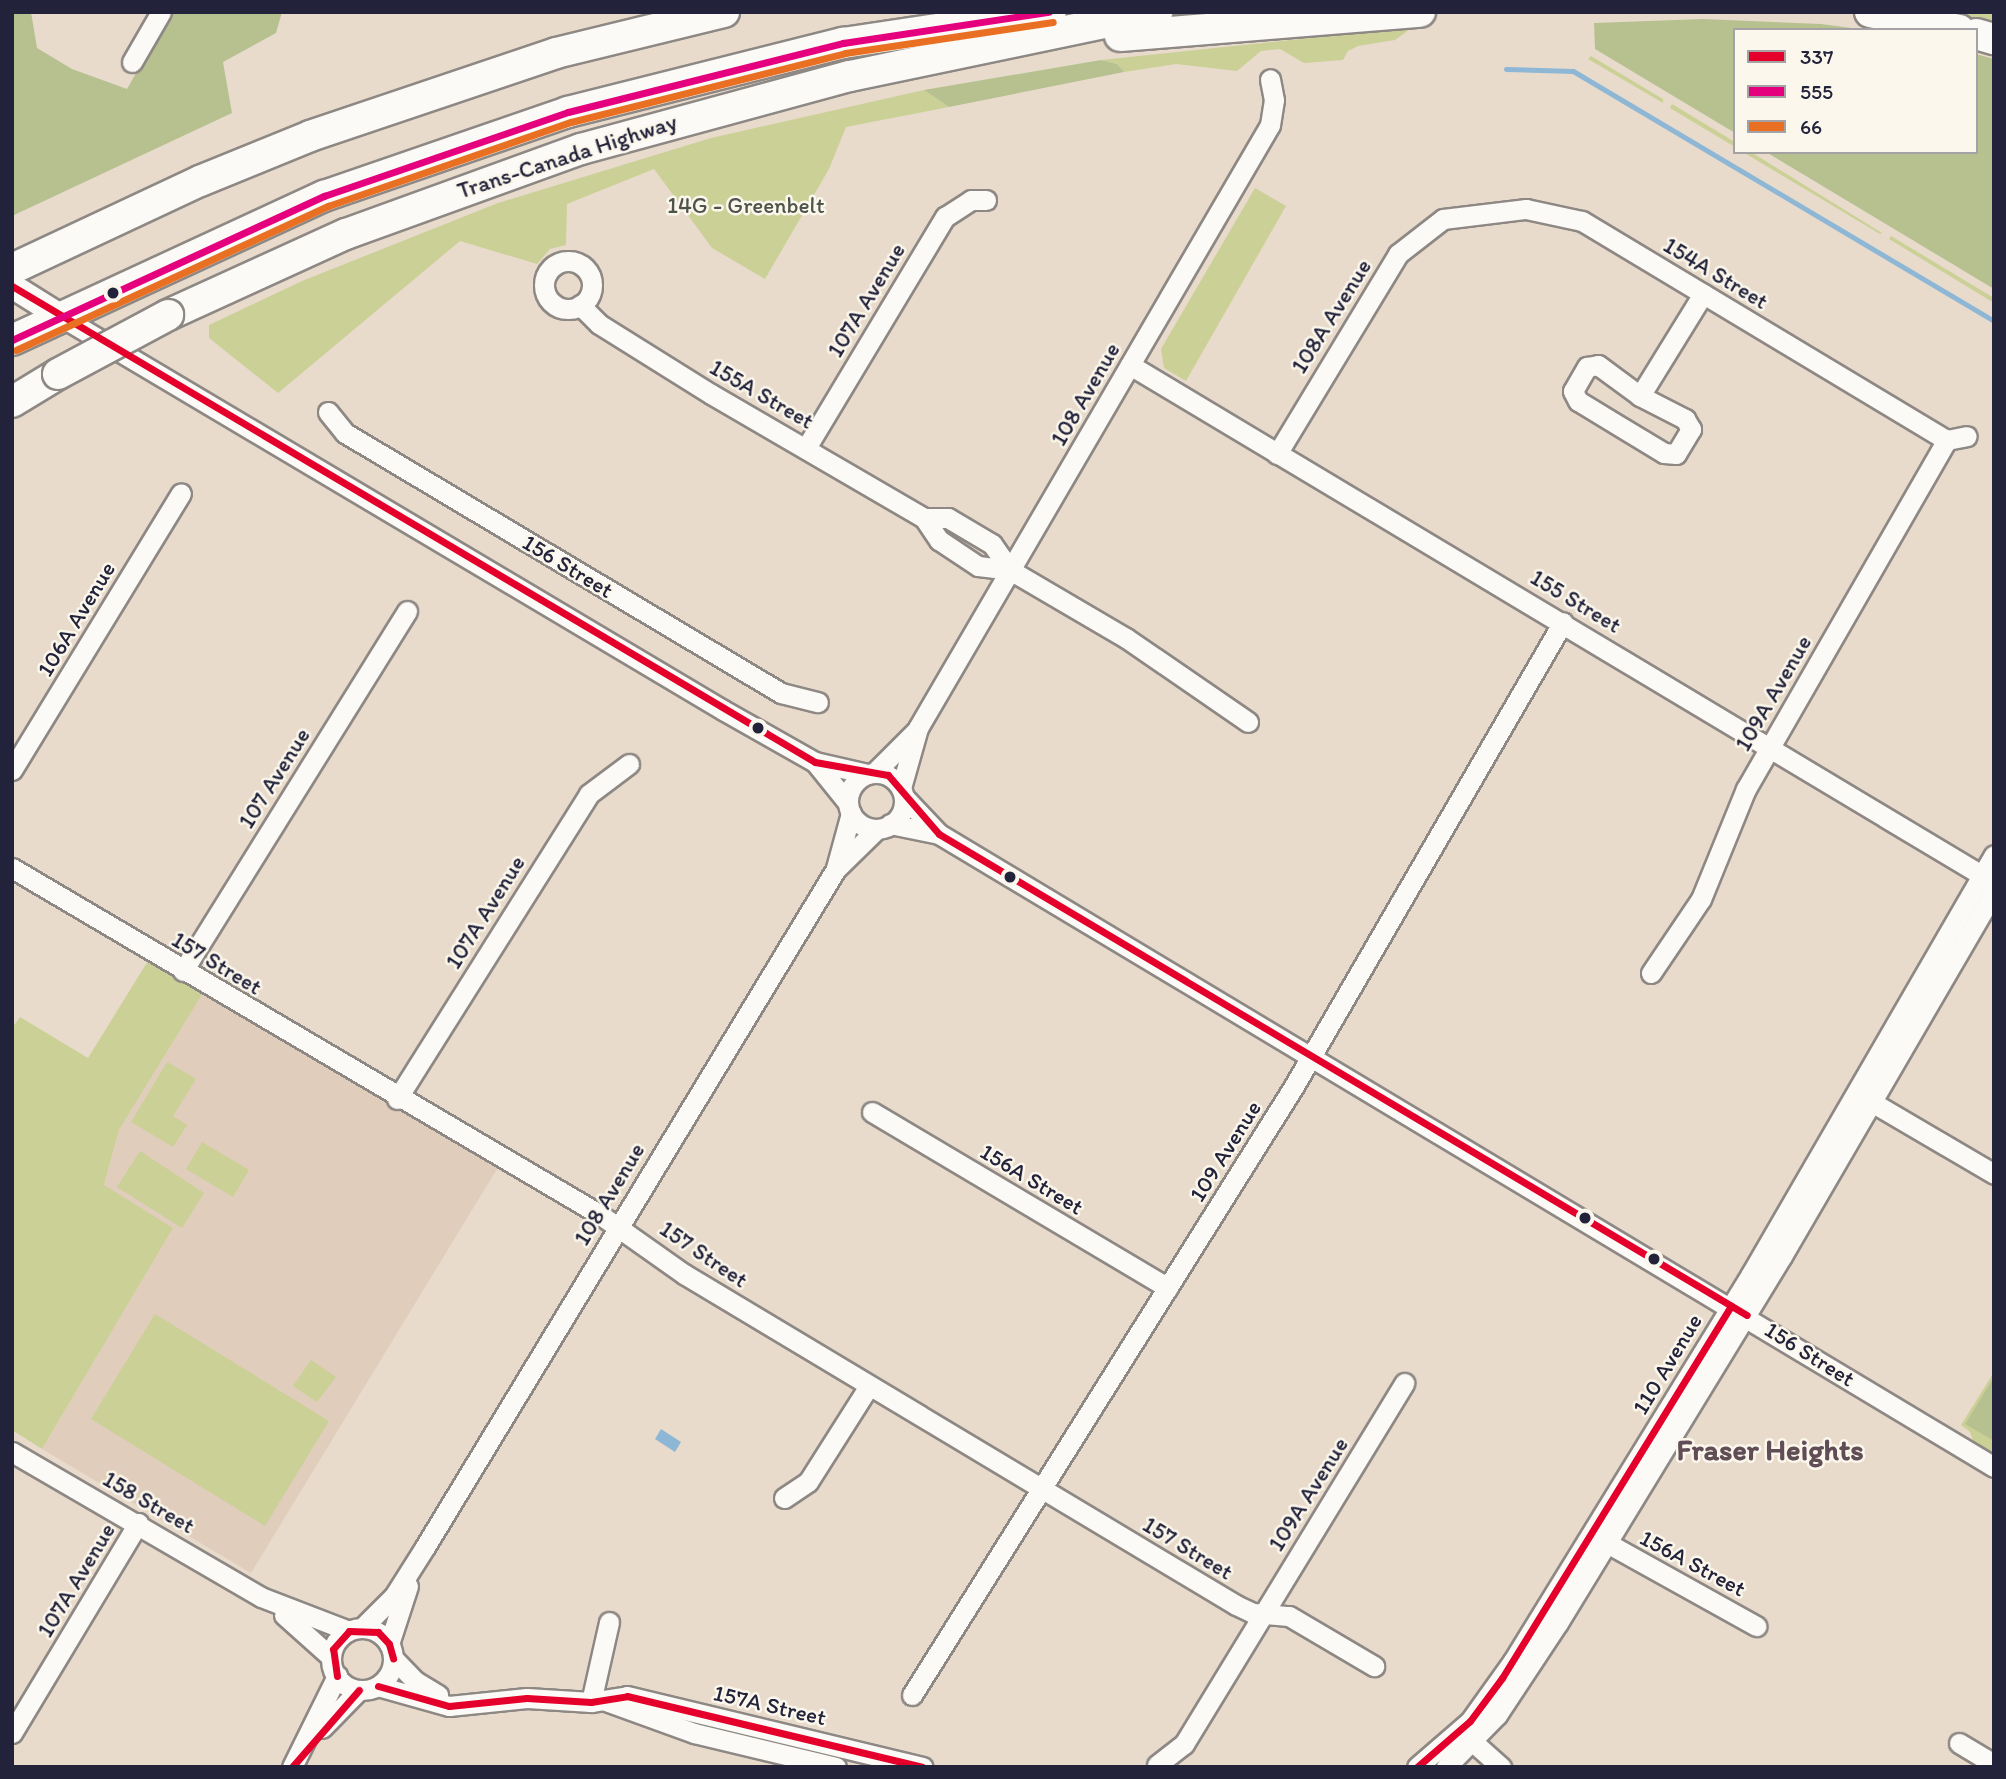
<!DOCTYPE html>
<style>
body{margin:0}
#map{position:relative;width:2006px;height:1779px;overflow:hidden;background:#e8dbcc;font-family:Itim,sans-serif}
div>[style]{position:absolute}
[style*='--x']{left:calc(var(--x)*1px);top:calc(var(--y)*1px);width:calc(var(--w)*1px);rotate:calc(var(--a)*1deg)}
.built>*{inset:0;background:#e0cdbb}
.green>*{inset:0;background:#cbd097}
.forest>*{inset:0;background:#b7c190}
.water>*{inset:0;background:#8eb7d6}
.stream>*{height:5px;margin:-2.5px;padding:0 2.5px;transform-origin:2.5px;border-radius:2.5px;background:#8eb7d6}
.roads{filter:drop-shadow(2px 0 #8e8884) drop-shadow(-2px 0 #8e8884) drop-shadow(0 2px #8e8884) drop-shadow(0 -2px #8e8884)}
.minor>*{height:19px;margin:-9.5px;padding:0 9.5px;transform-origin:9.5px;border-radius:9.5px;background:#fcfaf7}
.minor>.ring{margin:-9.5px;padding:0;box-sizing:content-box;background:none;border:19px solid #fcfaf7;border-radius:50%}
.major>*{height:24px;margin:-12px;padding:0 12px;transform-origin:12px;border-radius:12px;background:#fcfaf7}
.highway>*{height:30px;margin:-15px;padding:0 15px;transform-origin:15px;border-radius:15px;background:#fcfaf7}
.bridges{filter:drop-shadow(2px 0 #8e8884) drop-shadow(-2px 0 #8e8884) drop-shadow(0 2px #8e8884) drop-shadow(0 -2px #8e8884)}
.highway-bridge>*{height:30px;margin:-15px;padding:0 15px;transform-origin:15px;border-radius:15px;background:#fcfaf7}
.bus-1>*{height:7px;margin:-3.5px;padding:0 3.5px;transform-origin:3.5px;border-radius:3.5px;background:#e4002b}
.bus-2>*{height:7px;margin:-3.5px;padding:0 3.5px;transform-origin:3.5px;border-radius:3.5px;background:#e5007d}
.bus-3>*{height:7px;margin:-3.5px;padding:0 3.5px;transform-origin:3.5px;border-radius:3.5px;background:#e97022}
.dots>*{width:19px;height:19px;translate:-50% -50%;box-sizing:border-box;border:4px solid #fbf7ec;border-radius:50%}
span{translate:-50% -50%;white-space:nowrap;text-align:center;line-height:1.15;-webkit-text-stroke:5px #fbf7ec;paint-order:stroke}
.street-label{font-size:23px;color:#22223b}
.park-label{font-size:23px;color:#4e5449}
.district-label{font-size:30px;color:#614d56;font-weight:700}
.frame{position:absolute;inset:0;border:14px solid #22223b;pointer-events:none}
.legend{position:absolute;left:1733px;top:28px;width:245px;height:126px;box-sizing:border-box;background:#fbf7ec;border:2px solid #a4a2a5;margin:0;padding:9px 12px;list-style:none;font-size:21px;color:#22223b}
.legend li{display:flex;align-items:center;gap:14px;height:35px}
.legend b{width:35px;border:2px solid #a4a2a5}
</style>
<div id="map">
<div class="built">
<i style="clip-path:polygon(206px 988px,232px 1010px,461px 1147px,500px 1164px,251px 1573px,42px 1449px,173px 1228px,104px 1186px,119px 1130px)"></i>
</div>
<div class="green">
<i style="clip-path:polygon(1943px 12px,1994px 12px,1994px 25px,1954px 15px)"></i>
<i style="clip-path:polygon(1413px 27px,1395px 40px,1358px 46px,1348px 51px,1343px 60px,1304px 63px,1280px 49px,1261px 51px,1237px 71px,1176px 64px,1124px 72px,1117px 64px,1101px 60px)"></i>
<i style="clip-path:polygon(1591px 56px,1663px 99px,1663px 103px,1588px 59px)"></i>
<i style="clip-path:polygon(924px 90px,949px 107px,846px 127px,829px 169px,765px 279px,712px 248px,654px 169px,567px 204px,566px 245px,550px 249px,537px 264px,460px 241px,278px 393px,209px 338px,209px 325px,302px 281px,498px 203px,711px 138px)"></i>
<i style="clip-path:polygon(1672px 104px,1735px 142px,1735px 147px,1670px 108px)"></i>
<i style="clip-path:polygon(1743px 152px,1751px 152px,1882px 233px,1880px 234px)"></i>
<i style="clip-path:polygon(1255px 188px,1286px 206px,1186px 381px,1164px 368px,1161px 349px)"></i>
<i style="clip-path:polygon(1891px 236px,1994px 298px,1994px 303px,1889px 239px)"></i>
<i style="clip-path:polygon(151px 956px,206px 988px,119px 1130px,104px 1185px,173px 1228px,42px 1449px,12px 1430px,12px 1028px,20px 1017px,88px 1058px)"></i>
<i style="clip-path:polygon(167px 1062px,196px 1079px,173px 1116px,187px 1125px,173px 1147px,131px 1122px)"></i>
<i style="clip-path:polygon(202px 1142px,249px 1170px,233px 1197px,186px 1169px)"></i>
<i style="clip-path:polygon(140px 1151px,204px 1193px,182px 1228px,117px 1187px)"></i>
<i style="clip-path:polygon(155px 1314px,329px 1421px,265px 1526px,91px 1419px)"></i>
<i style="clip-path:polygon(311px 1360px,336px 1377px,317px 1402px,293px 1386px)"></i>
<i style="clip-path:polygon(1994px 1372px,1994px 1455px,1974px 1443px,1970px 1432px,1961px 1425px)"></i>
</div>
<div class="forest">
<i style="clip-path:polygon(12px 12px,31px 12px,37px 48px,72px 69px,127px 89px,171px 12px,282px 12px,276px 33px,223px 62px,232px 113px,12px 216px)"></i>
<i style="clip-path:polygon(1703px 19px,1821px 24px,1867px 30px,1735px 30px,1735px 133px,1595px 49px,1594px 23px)"></i>
<i style="clip-path:polygon(1976px 54px,1994px 59px,1994px 289px,1766px 152px,1976px 152px)"></i>
<i style="clip-path:polygon(1101px 60px,1117px 64px,1124px 72px,949px 107px,924px 90px)"></i>
<i style="clip-path:polygon(1994px 1377px,1994px 1441px,1965px 1424px)"></i>
</div>
<div class="water">
<i style="clip-path:polygon(661px 1429px,681px 1442px,675px 1452px,655px 1439px)"></i>
</div>
<div class="stream">
<i style="--x:1506;--y:69;--w:67;--a:1.7"></i>
<i style="--x:1573;--y:71;--w:490;--a:30.7"></i>
</div>
<div class="roads">
<div class="minor">
<i style="--x:132;--y:62;--w:58;--a:-59.9"></i>
<i class="ring" style="left:544px;top:261px;width:29px;height:29px"></i>
<i style="--x:580;--y:305;--w:27;--a:45"></i>
<i style="--x:599;--y:324;--w:132;--a:32"></i>
<i style="--x:711;--y:394;--w:246;--a:30.2"></i>
<i style="--x:924;--y:518;--w:27;--a:56"></i>
<i style="--x:939;--y:540;--w:47;--a:33.7"></i>
<i style="--x:978;--y:566;--w:32;--a:7"></i>
<i style="--x:60;--y:316;--w:771;--a:30.72"></i>
<i style="--x:723;--y:710;--w:106;--a:29.5"></i>
<i style="--x:815;--y:762;--w:54;--a:12.8"></i>
<i style="--x:1130;--y:365;--w:1006;--a:30.92"></i>
<i style="--x:1598;--y:365;--w:52;--a:36.4"></i>
<i style="--x:1640;--y:396;--w:51;--a:27.1"></i>
<i style="--x:1685;--y:419;--w:12;--a:59"></i>
<i style="--x:1691;--y:429;--w:29;--a:121"></i>
<i style="--x:1676;--y:454;--w:12;--a:-175"></i>
<i style="--x:1664;--y:453;--w:100;--a:-148.8"></i>
<i style="--x:1578;--y:401;--w:11;--a:-117"></i>
<i style="--x:1573;--y:391;--w:28;--a:-60"></i>
<i style="--x:1587;--y:367;--w:11;--a:-10"></i>
<i style="--x:1640;--y:396;--w:120;--a:-58.3"></i>
<i style="--x:328;--y:412;--w:27;--a:51"></i>
<i style="--x:345;--y:433;--w:508;--a:30.81"></i>
<i style="--x:781;--y:693;--w:38;--a:14"></i>
<i style="--x:1947;--y:440;--w:20;--a:-11"></i>
<i style="--x:806;--y:448;--w:270;--a:-59"></i>
<i style="--x:945;--y:217;--w:31;--a:-33"></i>
<i style="--x:971;--y:200;--w:15;--a:0"></i>
<i style="--x:1277;--y:454;--w:234;--a:-58.8"></i>
<i style="--x:1398;--y:254;--w:57;--a:-37.9"></i>
<i style="--x:1443;--y:219;--w:84;--a:-6.9"></i>
<i style="--x:1526;--y:209;--w:57;--a:12.1"></i>
<i style="--x:1582;--y:221;--w:426;--a:31"></i>
<i style="--x:924;--y:518;--w:24;--a:0"></i>
<i style="--x:948;--y:518;--w:51;--a:30.6"></i>
<i style="--x:992;--y:544;--w:32;--a:55"></i>
<i style="--x:1010;--y:570;--w:134;--a:30.4"></i>
<i style="--x:1126;--y:638;--w:148;--a:34.5"></i>
<i style="--x:815;--y:762;--w:53;--a:51.2"></i>
<i style="--x:12;--y:770;--w:324;--a:-58.6"></i>
<i style="--x:874;--y:773;--w:58;--a:-45"></i>
<i class="ring" style="left:848px;top:773px;width:37px;height:37px"></i>
<i style="--x:901;--y:788;--w:62;--a:-74.2"></i>
<i style="--x:918;--y:728;--w:698;--a:-59.73"></i>
<i style="--x:1270;--y:125;--w:25;--a:-81"></i>
<i style="--x:1274;--y:100;--w:21;--a:-101"></i>
<i style="--x:904;--y:797;--w:51;--a:46.6"></i>
<i style="--x:939;--y:834;--w:1230;--a:30.96"></i>
<i style="--x:890;--y:824;--w:50;--a:11.5"></i>
<i style="--x:12;--y:868;--w:681;--a:30.52"></i>
<i style="--x:599;--y:1214;--w:104;--a:35.2"></i>
<i style="--x:684;--y:1274;--w:644;--a:30.95"></i>
<i style="--x:1236;--y:1605;--w:19;--a:25"></i>
<i style="--x:1253;--y:1613;--w:36;--a:5"></i>
<i style="--x:1289;--y:1616;--w:99;--a:30.5"></i>
<i style="--x:836;--y:868;--w:57;--a:-74.7"></i>
<i style="--x:183;--y:971;--w:424;--a:-58.1"></i>
<i style="--x:1651;--y:973;--w:89;--a:-56"></i>
<i style="--x:1701;--y:899;--w:119;--a:-67.8"></i>
<i style="--x:1746;--y:789;--w:403;--a:-60.1"></i>
<i style="--x:1863;--y:1097;--w:152;--a:30.4"></i>
<i style="--x:397;--y:1099;--w:360;--a:-57.8"></i>
<i style="--x:589;--y:794;--w:50;--a:-36.9"></i>
<i style="--x:872;--y:1112;--w:344;--a:30.7"></i>
<i style="--x:12;--y:1452;--w:288;--a:30.2"></i>
<i style="--x:261;--y:1597;--w:94;--a:21.1"></i>
<i style="--x:784;--y:1498;--w:29;--a:-34"></i>
<i style="--x:808;--y:1482;--w:114;--a:-57.6"></i>
<i style="--x:1607;--y:1543;--w:171;--a:29.1"></i>
<i style="--x:284;--y:1615;--w:63;--a:41.8"></i>
<i style="--x:362;--y:1628;--w:45;--a:-45"></i>
<i style="--x:394;--y:1596;--w:58;--a:-57.7"></i>
<i style="--x:425;--y:1547;--w:793;--a:-58.78"></i>
<i style="--x:836;--y:869;--w:57;--a:-44.3"></i>
<i class="ring" style="left:331px;top:1628px;width:43px;height:43px"></i>
<i style="--x:389;--y:1644;--w:61;--a:-71.9"></i>
<i style="--x:393;--y:1658;--w:32;--a:46"></i>
<i style="--x:415;--y:1681;--w:27;--a:31"></i>
<i style="--x:378;--y:1686;--w:74;--a:15.7"></i>
<i style="--x:449;--y:1706;--w:78;--a:-5.9"></i>
<i style="--x:527;--y:1698;--w:64;--a:3.6"></i>
<i style="--x:591;--y:1702;--w:36;--a:-9"></i>
<i style="--x:627;--y:1696;--w:304;--a:13.5"></i>
<i style="--x:912;--y:1695;--w:719;--a:-57.9"></i>
<i style="--x:1294;--y:1086;--w:536;--a:-59.9"></i>
<i style="--x:606;--y:1701;--w:94;--a:20"></i>
<i style="--x:694;--y:1733;--w:146;--a:13.5"></i>
<i style="--x:591;--y:1702;--w:82;--a:-77.3"></i>
<i style="--x:322;--y:1728;--w:53;--a:-45.8"></i>
<i style="--x:12;--y:1733;--w:245;--a:-59"></i>
<i style="--x:1464;--y:1734;--w:50;--a:41.7"></i>
<i style="--x:1959;--y:1743;--w:41;--a:31"></i>
<i style="--x:1157;--y:1765;--w:34;--a:-38"></i>
<i style="--x:1184;--y:1744;--w:423;--a:-58.6"></i>
<i style="--x:292;--y:1767;--w:102;--a:-63.7"></i>
<i style="--x:1417;--y:1767;--w:70;--a:-41"></i>
<i style="--x:1470;--y:1721;--w:74;--a:-54.4"></i>
<i style="--x:1513;--y:1661;--w:454;--a:-58.4"></i>
<i style="--x:1751;--y:1274;--w:484;--a:-59.9"></i>
<i style="--x:1446;--y:1767;--w:73;--a:-45.6"></i>
<i style="--x:1497;--y:1715;--w:110;--a:-56.5"></i>
<i style="--x:1558;--y:1623;--w:430;--a:-58.6"></i>
<i style="--x:1782;--y:1256;--w:421;--a:-59.8"></i>
</div>
<div class="major">
<i style="--x:12;--y:286;--w:57;--a:32"></i>
</div>
<div class="highway">
<i style="--x:1870;--y:12;--w:91;--a:11.4"></i>
<i style="--x:1976;--y:34;--w:19;--a:16"></i>
<i style="--x:1120;--y:36;--w:301;--a:-4.6"></i>
<i style="--x:12;--y:269;--w:208;--a:-25.1"></i>
<i style="--x:200;--y:181;--w:119;--a:-22.2"></i>
<i style="--x:310;--y:136;--w:260;--a:-18.6"></i>
<i style="--x:556;--y:53;--w:173;--a:-13.7"></i>
<i style="--x:168;--y:315;--w:196;--a:-24.5"></i>
<i style="--x:346;--y:234;--w:250;--a:-19.9"></i>
<i style="--x:581;--y:149;--w:279;--a:-15.2"></i>
<i style="--x:850;--y:76;--w:314;--a:-11.8"></i>
<i style="--x:12;--y:340;--w:344;--a:-24.8"></i>
<i style="--x:324;--y:196;--w:258;--a:-19"></i>
<i style="--x:568;--y:112;--w:284;--a:-14.1"></i>
<i style="--x:843;--y:43;--w:210;--a:-8.5"></i>
<i style="--x:12;--y:402;--w:54;--a:-31.3"></i>
</div>
</div>
<div class="bridges">
<div class="highway-bridge">
<i style="--x:58;--y:374;--w:125;--a:-28.2"></i>
</div>
</div>
<div class="bus-1">
<i style="--x:12;--y:286;--w:933;--a:30.66"></i>
<i style="--x:815;--y:762;--w:74;--a:10.1"></i>
<i style="--x:888;--y:775;--w:78;--a:49.2"></i>
<i style="--x:939;--y:834;--w:940;--a:30.77"></i>
<i style="--x:337;--y:1676;--w:27;--a:-98"></i>
<i style="--x:333;--y:1649;--w:24;--a:-48"></i>
<i style="--x:349;--y:1631;--w:29;--a:2"></i>
<i style="--x:378;--y:1632;--w:16;--a:47"></i>
<i style="--x:389;--y:1644;--w:15;--a:74"></i>
<i style="--x:378;--y:1686;--w:74;--a:15.7"></i>
<i style="--x:449;--y:1706;--w:78;--a:-5.9"></i>
<i style="--x:527;--y:1698;--w:64;--a:3.6"></i>
<i style="--x:591;--y:1702;--w:36;--a:-9"></i>
<i style="--x:627;--y:1696;--w:303;--a:13.5"></i>
<i style="--x:292;--y:1767;--w:102;--a:-49"></i>
<i style="--x:1417;--y:1767;--w:70;--a:-41"></i>
<i style="--x:1470;--y:1721;--w:54;--a:-53.3"></i>
<i style="--x:1502;--y:1678;--w:437;--a:-58.4"></i>
</div>
<div class="bus-2">
<i style="--x:12;--y:340;--w:344;--a:-24.8"></i>
<i style="--x:324;--y:196;--w:258;--a:-19"></i>
<i style="--x:568;--y:112;--w:284;--a:-14.1"></i>
<i style="--x:843;--y:43;--w:208;--a:-8.6"></i>
</div>
<div class="bus-3">
<i style="--x:16;--y:350;--w:344;--a:-24.8"></i>
<i style="--x:328;--y:206;--w:257;--a:-19.1"></i>
<i style="--x:571;--y:122;--w:283;--a:-14.1"></i>
<i style="--x:845;--y:53;--w:210;--a:-8.5"></i>
</div>
<div class="dots">
<i style="left:113px;top:293px;background:#22223b"></i>
<i style="left:758px;top:728px;background:#22223b"></i>
<i style="left:1010px;top:877px;background:#22223b"></i>
<i style="left:1585px;top:1218px;background:#22223b"></i>
<i style="left:1654px;top:1259px;background:#22223b"></i>
</div>
<div class="street-label">
<span style="left:567px;top:156px;rotate:-18deg">Trans-Canada Highway</span>
<span style="left:1716px;top:273px;rotate:31deg">154A Street</span>
<span style="left:866px;top:300px;rotate:-59deg">107A Avenue</span>
<span style="left:1331px;top:316px;rotate:-58deg">108A Avenue</span>
<span style="left:762px;top:394px;rotate:30deg">155A Street</span>
<span style="left:1085px;top:394px;rotate:-60deg">108 Avenue</span>
<span style="left:568px;top:566px;rotate:31deg">156 Street</span>
<span style="left:1576px;top:601px;rotate:31deg">155 Street</span>
<span style="left:76px;top:619px;rotate:-59deg">106A Avenue</span>
<span style="left:1773px;top:693px;rotate:-60deg">109A Avenue</span>
<span style="left:274px;top:778px;rotate:-58deg">107 Avenue</span>
<span style="left:485px;top:912px;rotate:-58deg">107A Avenue</span>
<span style="left:217px;top:963px;rotate:31deg">157 Street</span>
<span style="left:1225px;top:1151px;rotate:-58deg">109 Avenue</span>
<span style="left:1032px;top:1179px;rotate:31deg">156A Street</span>
<span style="left:609px;top:1194px;rotate:-59deg">108 Avenue</span>
<span style="left:704px;top:1254px;rotate:34deg">157 Street</span>
<span style="left:1810px;top:1354px;rotate:32deg">156 Street</span>
<span style="left:1667px;top:1364px;rotate:-59deg">110 Avenue</span>
<span style="left:1308px;top:1494px;rotate:-58deg">109A Avenue</span>
<span style="left:149px;top:1502px;rotate:30deg">158 Street</span>
<span style="left:1188px;top:1548px;rotate:31deg">157 Street</span>
<span style="left:1693px;top:1563px;rotate:28deg">156A Street</span>
<span style="left:76px;top:1580px;rotate:-59deg">107A Avenue</span>
<span style="left:770px;top:1705px;rotate:13deg">157A Street</span>
</div>
<div class="park-label">
<span style="left:746px;top:205px">14G - Greenbelt</span>
</div>
<div class="district-label">
<span style="left:1770px;top:1450px">Fraser Heights</span>
</div>
<div class="frame"></div>
<ul class="legend">
<li><b style="height:9px;background:#e4002b"></b>337</li>
<li><b style="height:9px;background:#e5007d"></b>555</li>
<li><b style="height:9px;background:#e97022"></b>66</li>
</ul>
</div>
